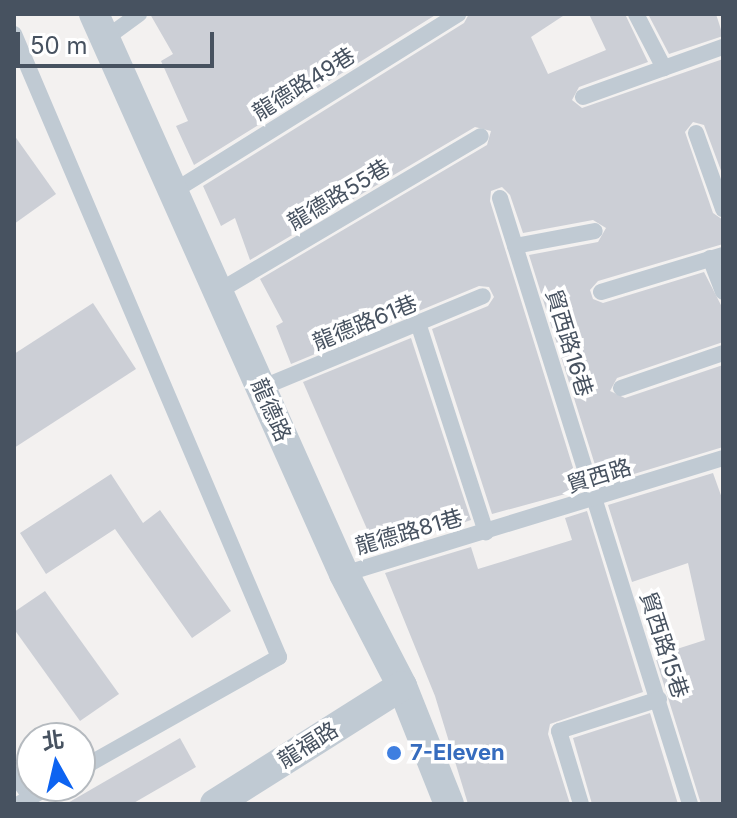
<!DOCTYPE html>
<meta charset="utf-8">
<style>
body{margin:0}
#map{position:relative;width:737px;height:818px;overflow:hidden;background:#f3f1f0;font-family:Inter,"Noto Sans TC",sans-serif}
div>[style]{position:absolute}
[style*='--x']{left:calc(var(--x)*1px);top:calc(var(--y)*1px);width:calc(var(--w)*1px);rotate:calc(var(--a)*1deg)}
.building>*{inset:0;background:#cccfd6}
.lane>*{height:16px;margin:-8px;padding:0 8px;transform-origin:8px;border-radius:8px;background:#c0cad3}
.street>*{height:30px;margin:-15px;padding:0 15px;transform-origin:15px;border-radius:15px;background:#c0cad3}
.dots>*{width:22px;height:22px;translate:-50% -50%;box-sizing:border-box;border:4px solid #fff;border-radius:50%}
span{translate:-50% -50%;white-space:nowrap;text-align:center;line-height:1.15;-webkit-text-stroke:7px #fff;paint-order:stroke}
.street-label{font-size:22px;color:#475260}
.shop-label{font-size:22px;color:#366cbe;font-weight:700}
.left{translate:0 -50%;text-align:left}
.frame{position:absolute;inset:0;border:16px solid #475260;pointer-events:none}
.north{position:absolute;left:16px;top:722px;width:80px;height:80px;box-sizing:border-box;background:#fff;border:2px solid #b5babf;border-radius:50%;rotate:352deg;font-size:22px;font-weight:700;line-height:32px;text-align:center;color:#475260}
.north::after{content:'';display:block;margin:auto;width:28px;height:36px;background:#0d63f1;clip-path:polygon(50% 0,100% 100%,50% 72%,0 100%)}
.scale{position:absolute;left:16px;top:32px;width:198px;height:36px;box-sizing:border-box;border:4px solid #475260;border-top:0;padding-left:10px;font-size:24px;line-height:28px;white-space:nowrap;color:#475260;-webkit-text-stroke:6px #fff;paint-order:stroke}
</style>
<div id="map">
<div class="building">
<i style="clip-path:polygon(150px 14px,437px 14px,194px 165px,176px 126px,188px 121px,161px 61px,173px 54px)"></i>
<i style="clip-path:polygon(469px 14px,566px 14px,531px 37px,548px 74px,606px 50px,589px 14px,625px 14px,648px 62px,579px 87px,572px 100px,582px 108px,723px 59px,723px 176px,704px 125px,693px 122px,685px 132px,713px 213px,723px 220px,723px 244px,598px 281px,590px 290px,593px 299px,603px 303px,704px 272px,723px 309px,723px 342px,617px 378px,610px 391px,625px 398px,723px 365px,723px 447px,601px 484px,529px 255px,598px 242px,606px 228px,593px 220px,523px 233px,510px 195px,502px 187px,491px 191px,490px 201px,580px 490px,492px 514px,432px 329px,488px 306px,494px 297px,489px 287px,479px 286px,291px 364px,276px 326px,283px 322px,260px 279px,487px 145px,491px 131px,475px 127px,250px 260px,235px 218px,221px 226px,203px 186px,464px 23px)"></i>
<i style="clip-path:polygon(648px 14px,716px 14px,723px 36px,669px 54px)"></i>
<i style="clip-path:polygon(14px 135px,56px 194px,14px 224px)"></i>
<i style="clip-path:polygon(93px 303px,136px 369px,14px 448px,14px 354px)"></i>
<i style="clip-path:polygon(411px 338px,471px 520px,377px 552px,303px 382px)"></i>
<i style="clip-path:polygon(713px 473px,723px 501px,723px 804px,701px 804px,655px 656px,705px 640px,688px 563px,632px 582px,608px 505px)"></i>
<i style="clip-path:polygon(111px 474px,143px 523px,160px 510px,231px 611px,192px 638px,115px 529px,46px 574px,20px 533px)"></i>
<i style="clip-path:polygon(587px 511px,643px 692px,550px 724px,548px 734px,570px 804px,468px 804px,435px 696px,385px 573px,471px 547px,478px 569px,572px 540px,565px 518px)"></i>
<i style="clip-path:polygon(45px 591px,119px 694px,80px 721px,14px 629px,14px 612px)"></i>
<i style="clip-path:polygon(650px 713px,678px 804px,592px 804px,573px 738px)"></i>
<i style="clip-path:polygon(180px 738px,196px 767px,132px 804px,66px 804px)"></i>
</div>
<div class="lane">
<i style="--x:636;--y:14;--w:61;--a:62.6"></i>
<i style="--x:14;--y:34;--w:677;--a:66.96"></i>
<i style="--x:279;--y:657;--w:228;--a:150.6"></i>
<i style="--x:106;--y:38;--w:41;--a:-36"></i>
<i style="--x:583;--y:97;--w:149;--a:-19.7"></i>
<i style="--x:696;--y:133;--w:81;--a:70.4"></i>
<i style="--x:174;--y:191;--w:335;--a:-31.9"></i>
<i style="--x:500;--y:198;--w:635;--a:72.59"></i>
<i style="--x:515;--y:246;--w:81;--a:-10.6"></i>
<i style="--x:710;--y:258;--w:36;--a:69"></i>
<i style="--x:219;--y:291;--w:304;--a:-30.6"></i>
<i style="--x:601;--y:292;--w:127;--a:-16.9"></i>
<i style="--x:419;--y:326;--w:217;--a:72"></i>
<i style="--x:261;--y:388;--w:240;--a:-22.5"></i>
<i style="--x:621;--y:388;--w:108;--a:-18.9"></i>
<i style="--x:344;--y:574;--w:396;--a:-17"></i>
<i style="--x:14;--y:774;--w:29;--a:54"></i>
<i style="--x:19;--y:804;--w:36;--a:-30"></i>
<i style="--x:581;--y:804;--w:76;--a:-106.8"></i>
<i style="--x:559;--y:731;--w:105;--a:-17.7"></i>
</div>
<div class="street">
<i style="--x:94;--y:14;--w:613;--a:65.94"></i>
<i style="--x:344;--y:574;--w:126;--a:62.6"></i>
<i style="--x:402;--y:686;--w:127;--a:68.3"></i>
<i style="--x:215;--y:804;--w:221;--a:-32.3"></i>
</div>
<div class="dots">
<i style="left:394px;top:753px;background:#3f7fe0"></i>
</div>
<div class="street-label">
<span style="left:304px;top:84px;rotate:-32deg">龍德路49巷</span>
<span style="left:339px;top:195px;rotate:-31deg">龍德路55巷</span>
<span style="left:365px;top:323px;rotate:-22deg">龍德路61巷</span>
<span style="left:569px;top:343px;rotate:73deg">貿西路16巷</span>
<span style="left:271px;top:410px;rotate:66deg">龍德路</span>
<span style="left:599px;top:476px;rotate:-17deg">貿西路</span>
<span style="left:409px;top:532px;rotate:-16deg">龍德路81巷</span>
<span style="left:664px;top:645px;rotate:72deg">貿西路15巷</span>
<span style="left:308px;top:745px;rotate:-32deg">龍福路</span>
</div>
<div class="shop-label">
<span class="left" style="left:410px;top:753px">7-Eleven</span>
</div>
<div class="frame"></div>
<div class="north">北</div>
<div class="scale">50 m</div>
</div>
